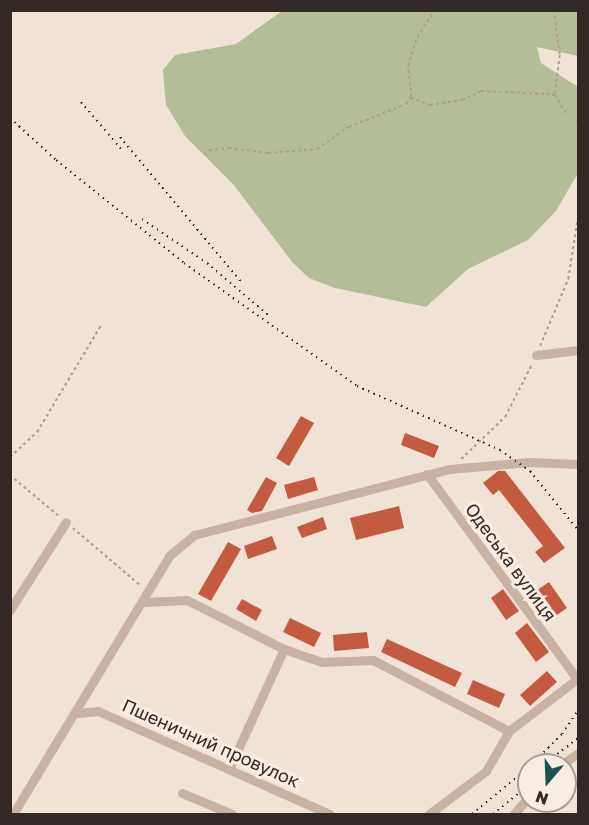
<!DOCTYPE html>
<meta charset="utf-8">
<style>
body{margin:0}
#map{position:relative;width:589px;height:825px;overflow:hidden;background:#f0e3d6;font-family:"Golos Text",sans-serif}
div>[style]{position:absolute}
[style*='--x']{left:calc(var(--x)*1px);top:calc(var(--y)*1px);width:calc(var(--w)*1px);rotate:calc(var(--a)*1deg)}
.green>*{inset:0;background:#b3be97}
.building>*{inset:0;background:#c45a40}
.path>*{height:1.5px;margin-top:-0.75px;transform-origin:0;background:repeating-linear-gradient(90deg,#b39c8d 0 3px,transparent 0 6px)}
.minor>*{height:9px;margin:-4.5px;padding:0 4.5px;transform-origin:4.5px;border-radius:4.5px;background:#c7b2a3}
.rail>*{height:2px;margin-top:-1px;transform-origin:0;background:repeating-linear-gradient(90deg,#322825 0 1.5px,transparent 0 6px)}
span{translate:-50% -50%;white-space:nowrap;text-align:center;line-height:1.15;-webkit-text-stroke:6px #f8ede2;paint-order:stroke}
.street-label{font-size:18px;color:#322825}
.frame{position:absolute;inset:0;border:12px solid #322825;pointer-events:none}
.north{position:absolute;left:517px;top:753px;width:60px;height:60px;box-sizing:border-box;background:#f8ede2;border:2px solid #a99e96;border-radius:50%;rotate:199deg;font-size:16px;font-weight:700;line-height:24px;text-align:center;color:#322825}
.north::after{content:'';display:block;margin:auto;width:21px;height:27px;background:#1b5253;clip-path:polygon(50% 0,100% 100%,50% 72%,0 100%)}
</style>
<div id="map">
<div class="green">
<i style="clip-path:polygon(282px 11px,578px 11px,578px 56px,537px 47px,541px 63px,578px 87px,578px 173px,556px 211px,528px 240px,468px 269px,426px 307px,335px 288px,309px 278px,293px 263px,233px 184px,185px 136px,166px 105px,163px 70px,175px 55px,236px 44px)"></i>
</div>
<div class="building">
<i style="clip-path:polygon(301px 416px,314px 423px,289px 466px,276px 458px)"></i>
<i style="clip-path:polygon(405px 433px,439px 446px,434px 458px,401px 445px)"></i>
<i style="clip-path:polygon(498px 471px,505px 471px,565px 548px,544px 563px,535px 552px,543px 546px,499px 490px,493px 495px,483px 483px)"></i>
<i style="clip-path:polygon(266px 477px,277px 483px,262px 511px,252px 513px,247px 510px)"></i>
<i style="clip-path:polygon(314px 477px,318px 490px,288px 499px,284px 485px)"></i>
<i style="clip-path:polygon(399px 506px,404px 528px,356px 540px,350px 518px)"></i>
<i style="clip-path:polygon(323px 517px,327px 529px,302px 538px,297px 527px)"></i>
<i style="clip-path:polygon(272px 536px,277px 549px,248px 559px,244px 546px)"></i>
<i style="clip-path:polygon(228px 542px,241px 549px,211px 601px,198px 594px)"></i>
<i style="clip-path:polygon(549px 582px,567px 608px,554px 617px,536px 591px)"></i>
<i style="clip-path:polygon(503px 589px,519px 611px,506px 620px,491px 598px)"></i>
<i style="clip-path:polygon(242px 599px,262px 610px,256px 621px,236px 609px)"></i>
<i style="clip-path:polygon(290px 618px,321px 633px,314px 647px,283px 632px)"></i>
<i style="clip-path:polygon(527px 623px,549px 652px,536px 662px,515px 633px)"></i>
<i style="clip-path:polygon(367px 632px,369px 648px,334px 651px,333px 635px)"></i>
<i style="clip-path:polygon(387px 639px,462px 673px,455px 687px,381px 652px)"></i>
<i style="clip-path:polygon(547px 671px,557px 682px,530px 706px,520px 695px)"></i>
<i style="clip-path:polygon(473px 680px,505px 694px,499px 708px,467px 694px)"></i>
</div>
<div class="path">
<i style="--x:554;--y:10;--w:45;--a:82.4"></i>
<i style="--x:560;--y:55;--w:39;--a:97"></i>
<i style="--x:411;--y:98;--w:20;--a:20"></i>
<i style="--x:430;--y:105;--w:32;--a:-9"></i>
<i style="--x:462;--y:100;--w:21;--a:-25"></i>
<i style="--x:481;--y:91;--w:65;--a:2.6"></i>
<i style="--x:546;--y:94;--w:9;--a:6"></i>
<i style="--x:555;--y:95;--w:21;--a:59"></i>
<i style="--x:577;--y:121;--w:3;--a:72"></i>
<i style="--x:204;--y:155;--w:7;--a:-45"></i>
<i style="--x:209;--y:150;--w:20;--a:-6"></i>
<i style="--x:229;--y:148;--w:39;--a:7"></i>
<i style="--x:268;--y:153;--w:49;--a:-4.7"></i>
<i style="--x:317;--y:149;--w:39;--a:-35"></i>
<i style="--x:349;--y:127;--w:61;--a:-22"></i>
<i style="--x:406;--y:104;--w:9;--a:-54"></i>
<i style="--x:411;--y:97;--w:31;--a:-96"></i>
<i style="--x:408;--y:66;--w:30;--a:-73"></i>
<i style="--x:417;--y:37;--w:32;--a:-56"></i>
<i style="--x:540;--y:346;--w:73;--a:-67.3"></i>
<i style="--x:568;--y:279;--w:64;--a:-81"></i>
<i style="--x:10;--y:457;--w:37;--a:-43"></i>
<i style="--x:37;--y:432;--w:125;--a:-59.1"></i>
<i style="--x:461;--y:459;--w:61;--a:-43.7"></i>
<i style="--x:505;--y:417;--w:59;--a:-63"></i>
<i style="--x:10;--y:475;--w:65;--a:40"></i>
<i style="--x:73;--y:528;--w:88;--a:40.4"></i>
</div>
<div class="minor">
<i style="--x:536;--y:355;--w:42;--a:-6.8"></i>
<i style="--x:427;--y:474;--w:254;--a:53.8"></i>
<i style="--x:577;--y:679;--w:86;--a:142.6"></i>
<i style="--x:509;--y:731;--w:46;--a:119.9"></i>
<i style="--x:486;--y:771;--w:71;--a:143"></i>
<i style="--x:144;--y:602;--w:43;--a:-2.7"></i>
<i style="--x:187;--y:600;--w:109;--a:26.8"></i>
<i style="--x:284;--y:649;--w:39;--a:19"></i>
<i style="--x:321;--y:662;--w:52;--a:-2.2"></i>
<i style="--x:373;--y:660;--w:153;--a:27.6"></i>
<i style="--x:10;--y:610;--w:104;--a:-57.5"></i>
<i style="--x:78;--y:713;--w:20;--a:-6"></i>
<i style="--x:98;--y:711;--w:253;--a:24"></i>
<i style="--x:561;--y:765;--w:21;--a:-35"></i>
<i style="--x:229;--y:769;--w:132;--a:-65.4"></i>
<i style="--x:182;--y:793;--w:54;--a:22.8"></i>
<i style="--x:13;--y:814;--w:301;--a:-58.8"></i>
<i style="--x:169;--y:556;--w:33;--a:-40"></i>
<i style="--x:194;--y:535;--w:263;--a:-14.5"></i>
<i style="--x:449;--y:469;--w:80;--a:-5"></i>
<i style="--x:529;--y:462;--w:49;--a:2.3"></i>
<i style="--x:514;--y:814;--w:23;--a:-50"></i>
</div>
<div class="rail">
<i style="--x:81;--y:102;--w:62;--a:49.6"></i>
<i style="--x:10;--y:118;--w:62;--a:42.4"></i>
<i style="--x:56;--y:160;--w:164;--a:38.8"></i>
<i style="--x:184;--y:263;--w:212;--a:35.4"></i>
<i style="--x:357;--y:386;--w:157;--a:24.1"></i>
<i style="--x:500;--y:450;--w:37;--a:35"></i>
<i style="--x:530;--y:471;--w:76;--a:50.9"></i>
<i style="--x:120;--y:137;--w:190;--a:50.1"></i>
<i style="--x:142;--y:219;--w:78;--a:34.1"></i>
<i style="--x:207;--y:263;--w:80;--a:40.4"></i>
<i style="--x:531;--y:765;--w:44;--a:-45"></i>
<i style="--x:562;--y:734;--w:29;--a:-56"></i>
<i style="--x:543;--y:765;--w:44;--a:-37.6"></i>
<i style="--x:472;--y:814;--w:74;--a:-39.5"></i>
<i style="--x:493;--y:814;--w:46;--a:-38.9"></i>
</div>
<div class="street-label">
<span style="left:511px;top:562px;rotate:54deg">Одеська вулиця</span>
<span style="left:211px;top:743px;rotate:24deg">Пшеничний провулок</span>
</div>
<div class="frame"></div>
<div class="north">N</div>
</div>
